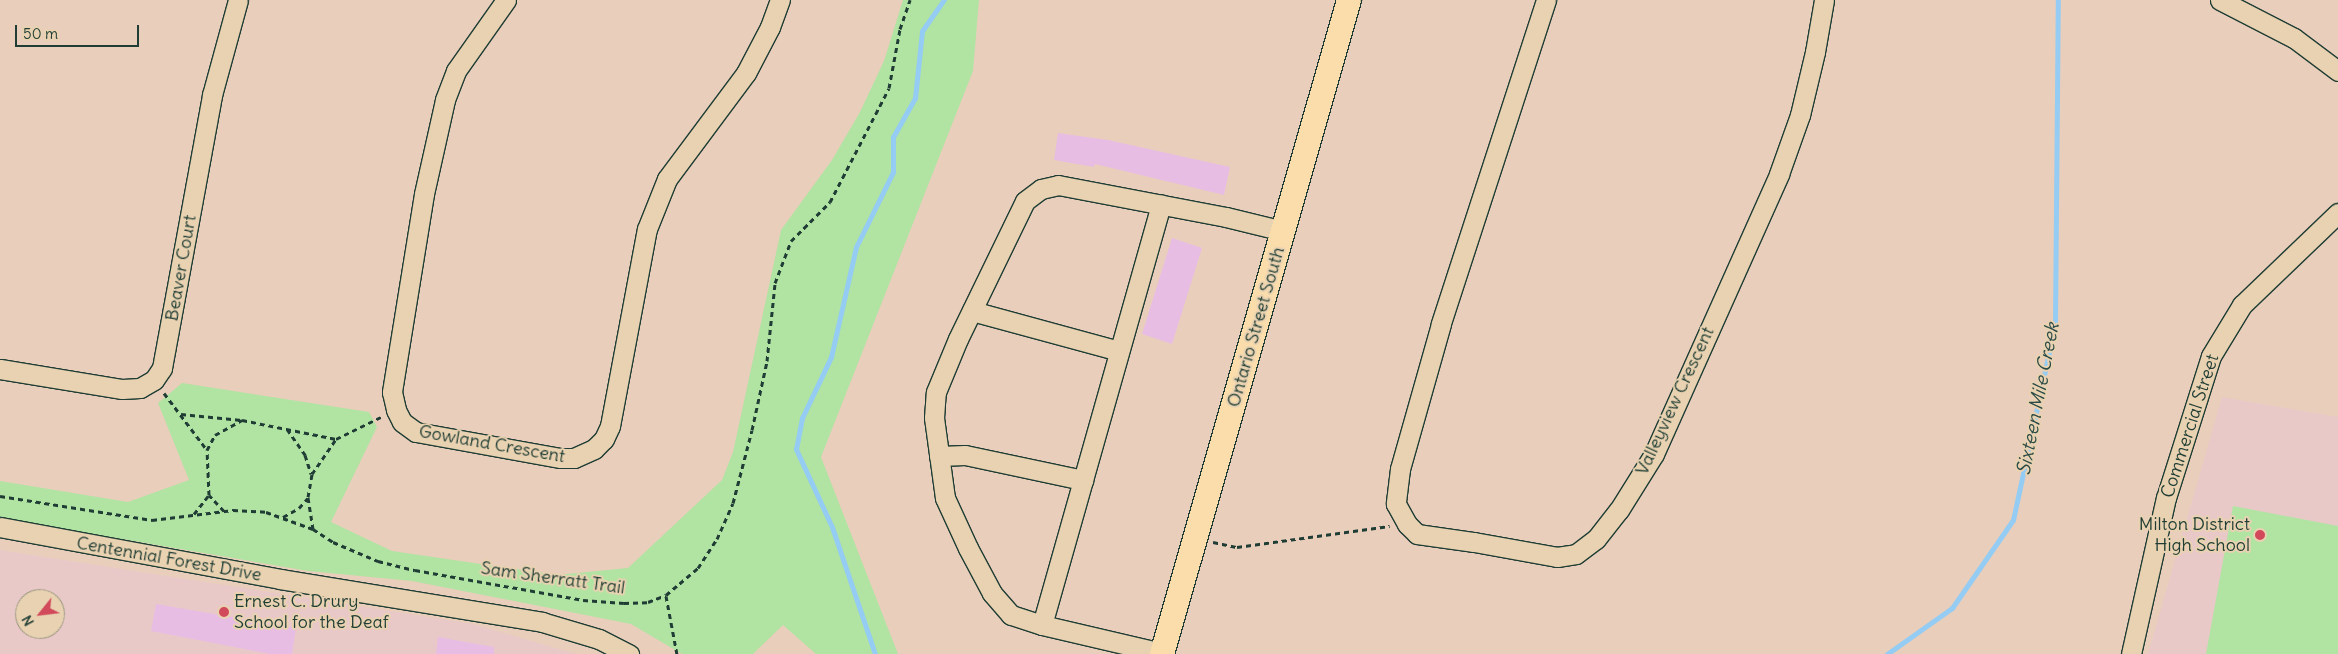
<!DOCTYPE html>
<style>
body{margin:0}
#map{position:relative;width:2338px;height:654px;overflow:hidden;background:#e9cebb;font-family:Delius,sans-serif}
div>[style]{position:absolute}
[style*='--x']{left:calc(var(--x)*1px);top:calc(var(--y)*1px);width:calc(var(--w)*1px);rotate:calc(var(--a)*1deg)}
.built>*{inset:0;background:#e9c9c7}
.green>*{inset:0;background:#b1e3a3}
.stream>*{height:5px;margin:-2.5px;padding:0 2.5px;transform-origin:2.5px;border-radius:2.5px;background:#95ccf3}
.building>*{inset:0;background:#e8bde4}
.path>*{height:3px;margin-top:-1.5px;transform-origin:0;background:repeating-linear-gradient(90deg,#1f3d34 0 5px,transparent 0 9px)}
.roads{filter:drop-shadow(1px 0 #1f3d34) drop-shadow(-1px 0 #1f3d34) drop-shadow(0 1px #1f3d34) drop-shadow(0 -1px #1f3d34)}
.minor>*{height:19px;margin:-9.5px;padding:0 9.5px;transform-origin:9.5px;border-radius:9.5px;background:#e9d2b1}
.major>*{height:24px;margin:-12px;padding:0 12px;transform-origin:12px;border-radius:12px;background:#faddab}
.dots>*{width:14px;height:14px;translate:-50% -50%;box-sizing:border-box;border:2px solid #e9d2b1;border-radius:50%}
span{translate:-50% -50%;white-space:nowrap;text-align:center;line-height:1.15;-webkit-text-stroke:4px #e9d2b1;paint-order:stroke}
.street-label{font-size:18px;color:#1f3d34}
.poi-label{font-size:18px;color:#1f3d34}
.right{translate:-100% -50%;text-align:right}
.left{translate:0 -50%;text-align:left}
.water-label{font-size:19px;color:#2b4b47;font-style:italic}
.north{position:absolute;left:15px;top:589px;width:50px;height:50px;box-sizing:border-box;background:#e9d2b1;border:1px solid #98967f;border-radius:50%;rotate:241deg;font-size:14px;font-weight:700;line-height:20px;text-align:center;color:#1f3d34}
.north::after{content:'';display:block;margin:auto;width:18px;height:22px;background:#d1495b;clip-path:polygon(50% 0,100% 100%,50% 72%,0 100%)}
.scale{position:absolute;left:15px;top:25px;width:124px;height:22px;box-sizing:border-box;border:2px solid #1f3d34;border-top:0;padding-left:6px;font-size:15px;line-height:18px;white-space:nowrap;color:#1f3d34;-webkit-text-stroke:4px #e9d2b1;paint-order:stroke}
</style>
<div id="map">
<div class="built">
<i style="clip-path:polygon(2222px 397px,2338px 417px,2338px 654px,2148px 654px)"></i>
<i style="clip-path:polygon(evenodd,0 550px,473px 624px,576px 654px,0 654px,0 550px,25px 599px,55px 599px,55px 629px,25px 629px,25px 599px)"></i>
</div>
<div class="green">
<i style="clip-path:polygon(903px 0,979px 0,973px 71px,821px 457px,898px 654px,816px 654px,783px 625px,753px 654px,682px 654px,631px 624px,412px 581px,308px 571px,0 518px,0 481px,128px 502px,189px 480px,158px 403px,182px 383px,369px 412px,377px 427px,331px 522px,392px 551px,557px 575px,628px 568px,722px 480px,733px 452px,781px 230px,832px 160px,860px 112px,884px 61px)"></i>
<i style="clip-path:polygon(2233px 506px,2338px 526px,2338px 654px,2206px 654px)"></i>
</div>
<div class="stream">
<i style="--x:875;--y:654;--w:134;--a:-108.7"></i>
<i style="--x:832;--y:527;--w:86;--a:-114.8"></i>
<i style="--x:796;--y:449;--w:32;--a:-79"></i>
<i style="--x:802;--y:418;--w:68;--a:-64.6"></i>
<i style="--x:831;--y:357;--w:113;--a:-77.2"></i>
<i style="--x:856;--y:247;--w:84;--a:-63.7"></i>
<i style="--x:893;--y:172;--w:35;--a:-90"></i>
<i style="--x:893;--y:137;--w:45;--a:-60.6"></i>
<i style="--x:915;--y:98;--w:67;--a:-84"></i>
<i style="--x:922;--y:31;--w:38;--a:-55"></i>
<i style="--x:1887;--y:654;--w:80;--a:-35.3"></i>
<i style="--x:1952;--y:608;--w:107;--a:-55.3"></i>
<i style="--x:2013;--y:520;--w:200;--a:-77.9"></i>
<i style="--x:2055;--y:324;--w:324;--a:-89.5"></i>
</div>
<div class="building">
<i style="clip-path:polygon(1058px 133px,1108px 140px,1230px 167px,1224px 195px,1095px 164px,1094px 167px,1054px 160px)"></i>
<i style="clip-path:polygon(1172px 238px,1202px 248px,1172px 344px,1142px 334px)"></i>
<i style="clip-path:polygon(156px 604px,296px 628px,292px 654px,270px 654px,151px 631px)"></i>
<i style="clip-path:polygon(438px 637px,494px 647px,494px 654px,436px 654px)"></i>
</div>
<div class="path">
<i style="--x:164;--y:393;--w:71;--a:53"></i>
<i style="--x:181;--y:414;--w:61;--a:5.6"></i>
<i style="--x:287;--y:429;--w:32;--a:55"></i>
<i style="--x:305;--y:455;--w:20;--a:72"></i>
<i style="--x:0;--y:496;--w:154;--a:9"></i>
<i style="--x:152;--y:520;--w:82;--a:-7"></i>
<i style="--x:233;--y:510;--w:33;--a:3"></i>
<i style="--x:266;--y:512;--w:50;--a:19.9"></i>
<i style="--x:313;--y:529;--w:24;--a:33"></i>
<i style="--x:333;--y:542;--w:49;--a:22.9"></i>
<i style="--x:378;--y:561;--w:38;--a:14"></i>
<i style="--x:415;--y:570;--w:171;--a:10.1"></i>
<i style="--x:583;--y:600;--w:41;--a:4.2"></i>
<i style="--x:624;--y:603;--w:24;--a:-2"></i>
<i style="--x:648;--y:602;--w:19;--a:-21"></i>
<i style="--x:666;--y:595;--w:42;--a:-40.2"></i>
<i style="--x:698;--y:568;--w:35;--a:-57"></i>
<i style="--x:717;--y:539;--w:39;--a:-66"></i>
<i style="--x:733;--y:503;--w:75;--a:-75.4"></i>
<i style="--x:752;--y:430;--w:71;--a:-77.7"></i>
<i style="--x:767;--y:361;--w:78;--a:-84.1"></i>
<i style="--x:775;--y:283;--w:45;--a:-69.1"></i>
<i style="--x:791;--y:241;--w:55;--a:-45"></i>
<i style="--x:830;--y:202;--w:128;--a:-62.6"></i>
<i style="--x:889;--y:88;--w:60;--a:-79.4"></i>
<i style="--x:900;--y:29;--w:31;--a:-71"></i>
<i style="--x:224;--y:511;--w:22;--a:-133"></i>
<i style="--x:209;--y:495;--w:45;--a:-92.5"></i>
<i style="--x:207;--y:450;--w:17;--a:-62"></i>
<i style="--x:215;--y:435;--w:31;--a:-29"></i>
<i style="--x:242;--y:420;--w:96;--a:11.4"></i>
<i style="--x:194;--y:514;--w:24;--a:-52"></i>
<i style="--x:283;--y:517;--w:18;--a:-29"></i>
<i style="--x:299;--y:508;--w:13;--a:-48"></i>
<i style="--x:313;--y:529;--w:32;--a:-99"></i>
<i style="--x:308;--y:497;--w:23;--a:-80"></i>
<i style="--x:312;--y:474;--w:42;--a:-55.6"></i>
<i style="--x:336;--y:439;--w:50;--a:-26.1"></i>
<i style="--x:1213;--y:542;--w:25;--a:12"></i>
<i style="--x:1237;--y:547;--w:154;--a:-7.8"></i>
<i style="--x:666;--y:596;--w:59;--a:79.3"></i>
</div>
<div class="roads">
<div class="minor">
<i style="--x:506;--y:0;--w:87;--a:125.2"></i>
<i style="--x:456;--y:71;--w:31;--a:111"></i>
<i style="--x:445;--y:100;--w:96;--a:102.6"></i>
<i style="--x:424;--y:194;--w:201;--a:99.2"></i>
<i style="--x:392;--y:392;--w:18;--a:77"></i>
<i style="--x:396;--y:410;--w:13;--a:63"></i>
<i style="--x:402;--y:422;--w:17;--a:36"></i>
<i style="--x:416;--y:432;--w:147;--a:10.2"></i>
<i style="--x:561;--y:458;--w:13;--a:0"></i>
<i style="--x:574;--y:458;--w:22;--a:-24"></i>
<i style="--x:594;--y:449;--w:14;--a:-45"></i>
<i style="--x:604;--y:439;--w:14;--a:-65"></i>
<i style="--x:610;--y:426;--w:200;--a:-79.4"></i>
<i style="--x:647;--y:229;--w:54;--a:-68.2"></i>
<i style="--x:667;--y:179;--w:132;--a:-53.3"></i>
<i style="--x:746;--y:73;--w:52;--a:-62.4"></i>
<i style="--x:770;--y:27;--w:29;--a:-70"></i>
<i style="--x:1546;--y:0;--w:341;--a:108"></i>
<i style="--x:1441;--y:324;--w:151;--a:105.8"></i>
<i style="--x:1400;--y:469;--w:35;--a:97"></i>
<i style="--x:1396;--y:504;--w:23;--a:61"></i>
<i style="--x:1407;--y:524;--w:14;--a:45"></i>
<i style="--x:1417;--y:534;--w:58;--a:8"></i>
<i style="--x:1474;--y:542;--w:84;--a:10.2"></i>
<i style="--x:1557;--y:557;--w:19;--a:-9"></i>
<i style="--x:1576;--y:554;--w:25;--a:-37"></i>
<i style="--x:1596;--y:539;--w:37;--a:-52"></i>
<i style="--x:1619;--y:510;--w:66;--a:-58"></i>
<i style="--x:1654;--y:454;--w:307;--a:-65.9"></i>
<i style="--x:1779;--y:174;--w:63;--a:-70.4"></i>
<i style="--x:1800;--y:115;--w:65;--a:-76.6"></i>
<i style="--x:1815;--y:52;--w:53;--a:-80.2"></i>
<i style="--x:2220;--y:0;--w:83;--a:27.2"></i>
<i style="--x:2294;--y:38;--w:55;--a:36.9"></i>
<i style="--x:972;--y:311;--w:152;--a:15.2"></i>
<i style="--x:0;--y:369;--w:124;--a:9.3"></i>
<i style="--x:122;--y:389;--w:18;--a:-3"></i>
<i style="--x:140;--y:388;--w:16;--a:-30"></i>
<i style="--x:154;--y:380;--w:14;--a:-56"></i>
<i style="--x:162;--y:368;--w:278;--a:-79.6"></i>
<i style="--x:212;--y:95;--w:98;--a:-74.7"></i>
<i style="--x:939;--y:456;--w:26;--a:-2"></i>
<i style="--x:965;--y:455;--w:121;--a:12"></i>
<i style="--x:0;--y:527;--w:285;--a:10.5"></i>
<i style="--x:280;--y:579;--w:266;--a:9.3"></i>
<i style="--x:542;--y:622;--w:59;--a:16.6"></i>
<i style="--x:599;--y:639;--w:34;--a:27"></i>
<i style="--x:1042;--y:625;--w:437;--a:-74.2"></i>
<i style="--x:1162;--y:653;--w:123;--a:-166.9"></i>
<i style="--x:1042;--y:625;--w:33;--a:-162"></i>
<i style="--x:1011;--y:615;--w:29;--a:-131"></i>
<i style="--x:992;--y:593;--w:51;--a:-118.1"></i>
<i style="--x:968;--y:548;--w:55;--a:-114.7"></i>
<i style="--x:945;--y:498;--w:81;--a:-97.8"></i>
<i style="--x:934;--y:418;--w:26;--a:-86"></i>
<i style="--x:936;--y:392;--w:57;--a:-67.5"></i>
<i style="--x:958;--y:339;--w:153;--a:-64.1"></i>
<i style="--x:1025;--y:201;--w:20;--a:-37"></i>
<i style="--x:1041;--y:189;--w:17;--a:-13"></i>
<i style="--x:1058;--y:185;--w:171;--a:10.8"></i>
<i style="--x:1226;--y:217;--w:59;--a:13.8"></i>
<i style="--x:2131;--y:654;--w:160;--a:-77.4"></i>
<i style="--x:2166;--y:498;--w:149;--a:-72.4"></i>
<i style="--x:2211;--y:356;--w:60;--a:-58.7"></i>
<i style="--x:2242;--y:305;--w:133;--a:-43.8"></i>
</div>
<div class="major">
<i style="--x:1162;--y:654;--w:680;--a:-74.04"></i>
</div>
</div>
<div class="dots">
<i style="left:2260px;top:535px;background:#d1495b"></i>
<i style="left:224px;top:612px;background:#d1495b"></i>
</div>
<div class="street-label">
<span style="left:181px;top:268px;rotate:-80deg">Beaver Court</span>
<span style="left:1256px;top:327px;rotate:-74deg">Ontario Street South</span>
<span style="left:1675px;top:401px;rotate:-65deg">Valleyview Crescent</span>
<span style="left:2190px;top:426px;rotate:-72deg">Commercial Street</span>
<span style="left:492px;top:444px;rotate:10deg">Gowland Crescent</span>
<span style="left:169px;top:559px;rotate:10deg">Centennial Forest Drive</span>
<span style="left:553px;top:578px;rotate:8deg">Sam Sherratt Trail</span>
</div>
<div class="poi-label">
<span class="right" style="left:2250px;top:535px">Milton District<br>High School</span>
<span class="left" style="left:234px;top:612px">Ernest C. Drury<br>School for the Deaf</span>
</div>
<div class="water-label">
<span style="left:2038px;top:399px;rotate:-79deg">Sixteen Mile Creek</span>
</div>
<div class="north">N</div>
<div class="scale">50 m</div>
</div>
